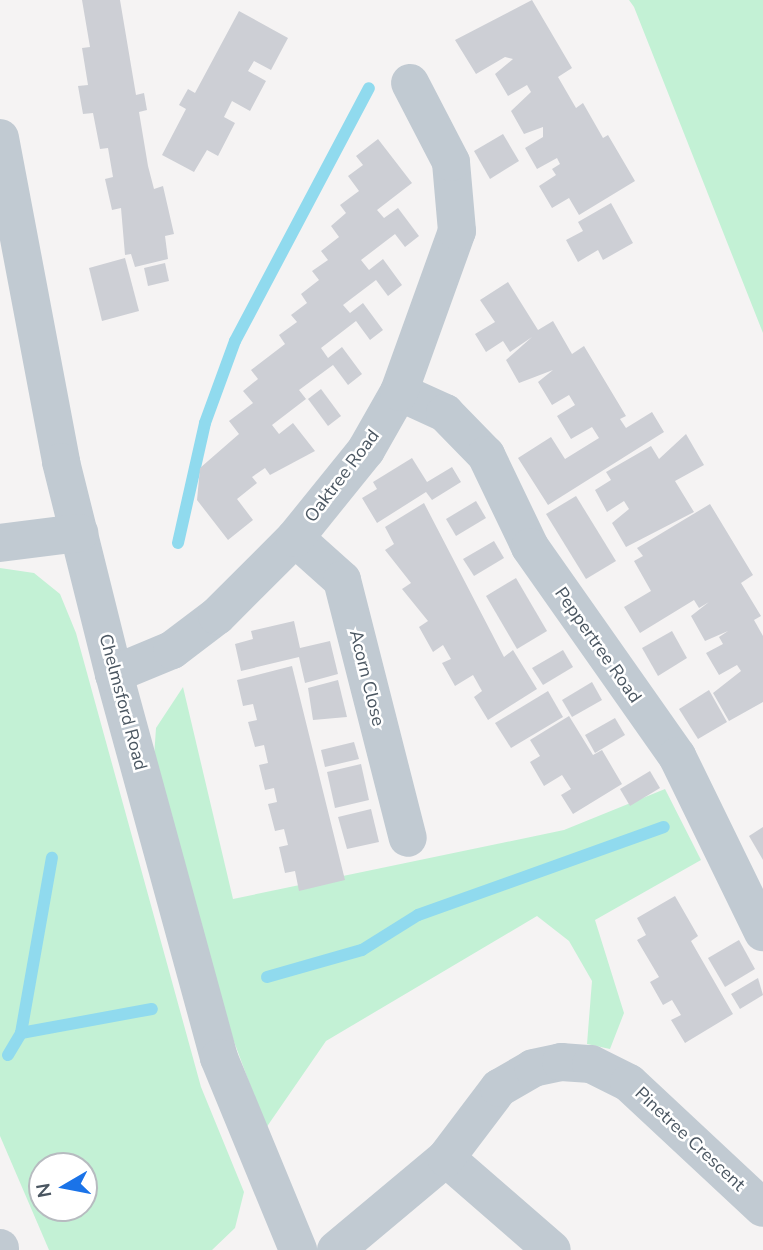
<!DOCTYPE html>
<style>
body{margin:0}
#map{position:relative;width:763px;height:1250px;overflow:hidden;background:#f5f3f3;font-family:"Nunito Sans",sans-serif}
div>[style]{position:absolute}
[style*='--x']{left:calc(var(--x)*1px);top:calc(var(--y)*1px);width:calc(var(--w)*1px);rotate:calc(var(--a)*1deg)}
.green>*{inset:0;background:#c3f1d5}
.stream>*{height:12px;margin:-6px;padding:0 6px;transform-origin:6px;border-radius:6px;background:#90daee}
.building>*{inset:0;background:#cdcfd5}
.minor>*{height:38px;margin:-19px;padding:0 19px;transform-origin:19px;border-radius:19px;background:#c1cad2}
span{translate:-50% -50%;white-space:nowrap;text-align:center;line-height:1.15;-webkit-text-stroke:5px #fff;paint-order:stroke}
.street-label{font-size:18px;color:#4a5661}
.north{position:absolute;left:28px;top:1152px;width:70px;height:70px;box-sizing:border-box;background:#fff;border:2px solid #b7bbc0;border-radius:50%;rotate:260deg;font-size:19px;font-weight:700;line-height:28px;text-align:center;color:#4a5661}
.north::after{content:'';display:block;margin:auto;width:24px;height:32px;background:#1a73e8;clip-path:polygon(50% 0,100% 100%,50% 72%,0 100%)}
</style>
<div id="map">
<div class="green">
<i style="clip-path:polygon(629px 0,763px 0,763px 333px,634px 7px)"></i>
<i style="clip-path:polygon(evenodd,0 568px,34px 573px,60px 594px,76px 633px,201px 1087px,244px 1192px,235px 1228px,212px 1250px,49px 1250px,0 1136px,0 568px,42px 1166px,84px 1166px,84px 1208px,42px 1208px,42px 1166px)"></i>
<i style="clip-path:polygon(183px 687px,233px 899px,564px 830px,665px 789px,701px 860px,595px 920px,624px 1013px,610px 1049px,587px 1044px,592px 981px,569px 941px,537px 916px,326px 1041px,266px 1128px,229px 1028px,154px 757px,156px 728px)"></i>
</div>
<div class="stream">
<i style="--x:178;--y:543;--w:123;--a:-77.3"></i>
<i style="--x:205;--y:423;--w:87;--a:-69.9"></i>
<i style="--x:235;--y:341;--w:286;--a:-62.1"></i>
<i style="--x:267;--y:977;--w:99;--a:-15.9"></i>
<i style="--x:362;--y:950;--w:66;--a:-32"></i>
<i style="--x:418;--y:915;--w:261;--a:-19.7"></i>
<i style="--x:21;--y:1033;--w:133;--a:-10.4"></i>
<i style="--x:8;--y:1055;--w:26;--a:-59"></i>
<i style="--x:21;--y:1033;--w:178;--a:-80"></i>
</div>
<div class="building">
<i style="clip-path:polygon(82px 0,120px 0,136px 95px,144px 93px,147px 110px,139px 112px,148px 166px,154px 189px,163px 186px,174px 234px,165px 236px,168px 259px,135px 267px,131px 254px,125px 255px,121px 208px,112px 210px,105px 179px,113px 177px,108px 148px,100px 149px,93px 113px,83px 114px,78px 86px,88px 85px,82px 48px,90px 47px)"></i>
<i style="clip-path:polygon(532px 0,572px 68px,558px 77px,576px 108px,583px 103px,603px 138px,608px 135px,635px 181px,579px 215px,569px 198px,552px 208px,539px 186px,556px 175px,552px 169px,560px 164px,557px 158px,537px 169px,525px 148px,543px 137px,543px 127px,524px 134px,511px 111px,531px 92px,527px 85px,508px 96px,495px 74px,513px 59px,505px 57px,476px 74px,455px 40px)"></i>
<i style="clip-path:polygon(239px 11px,288px 38px,271px 70px,254px 61px,248px 71px,266px 81px,250px 111px,232px 101px,224px 117px,235px 123px,218px 156px,207px 150px,194px 172px,162px 155px,186px 109px,179px 105px,188px 89px,195px 93px)"></i>
<i style="clip-path:polygon(503px 134px,519px 161px,490px 179px,474px 151px)"></i>
<i style="clip-path:polygon(378px 139px,412px 183px,377px 210px,384px 218px,398px 208px,419px 236px,405px 247px,395px 234px,361px 260px,369px 270px,383px 259px,402px 285px,388px 296px,376px 280px,343px 305px,350px 313px,363px 303px,383px 330px,370px 340px,356px 321px,321px 348px,328px 358px,342px 347px,362px 374px,348px 385px,333px 365px,299px 390px,306px 399px,272px 425px,279px 434px,293px 423px,315px 451px,270px 475px,265px 468px,252px 477px,257px 483px,237px 499px,253px 520px,228px 540px,197px 500px,200px 468px,239px 434px,229px 421px,253px 403px,243px 391px,258px 379px,251px 370px,285px 344px,279px 335px,297px 322px,291px 315px,307px 303px,301px 294px,319px 280px,312px 271px,328px 260px,321px 251px,339px 237px,331px 226px,346px 213px,340px 205px,359px 191px,348px 176px,363px 165px,356px 156px)"></i>
<i style="clip-path:polygon(611px 203px,633px 243px,603px 260px,598px 250px,578px 262px,566px 240px,583px 231px,578px 222px)"></i>
<i style="clip-path:polygon(125px 258px,139px 311px,102px 321px,89px 268px)"></i>
<i style="clip-path:polygon(165px 263px,169px 281px,148px 286px,144px 268px)"></i>
<i style="clip-path:polygon(508px 282px,538px 330px,553px 321px,572px 354px,584px 346px,626px 416px,620px 419px,626px 428px,652px 412px,664px 432px,548px 505px,518px 458px,551px 437px,565px 459px,599px 438px,592px 427px,571px 439px,557px 416px,575px 405px,569px 395px,552px 405px,538px 382px,553px 370px,519px 383px,506px 360px,532px 337px,510px 352px,503px 341px,486px 352px,475px 334px,495px 322px,480px 300px)"></i>
<i style="clip-path:polygon(321px 389px,341px 416px,328px 426px,308px 399px)"></i>
<i style="clip-path:polygon(686px 434px,704px 465px,675px 481px,694px 512px,626px 547px,612px 523px,629px 509px,624px 501px,607px 512px,595px 490px,611px 480px,606px 472px,651px 446px,659px 459px)"></i>
<i style="clip-path:polygon(412px 458px,427px 482px,452px 467px,461px 482px,432px 500px,426px 492px,377px 523px,362px 498px,377px 489px,373px 482px)"></i>
<i style="clip-path:polygon(576px 496px,616px 561px,586px 579px,546px 514px)"></i>
<i style="clip-path:polygon(476px 501px,486px 518px,456px 536px,446px 519px)"></i>
<i style="clip-path:polygon(424px 503px,504px 657px,513px 650px,537px 689px,488px 720px,474px 697px,482px 691px,473px 675px,455px 686px,442px 663px,451px 659px,443px 645px,433px 652px,419px 627px,428px 621px,402px 589px,411px 583px,385px 550px,394px 544px,385px 527px)"></i>
<i style="clip-path:polygon(710px 504px,753px 575px,741px 583px,761px 616px,754px 620px,763px 636px,763px 702px,729px 721px,713px 693px,741px 671px,737px 665px,719px 675px,706px 653px,723px 644px,719px 637px,728px 631px,705px 641px,691px 616px,709px 602px,699px 608px,694px 600px,640px 633px,624px 607px,651px 591px,634px 561px,643px 556px,637px 548px)"></i>
<i style="clip-path:polygon(494px 541px,504px 558px,474px 576px,463px 559px)"></i>
<i style="clip-path:polygon(516px 578px,547px 631px,517px 649px,486px 596px)"></i>
<i style="clip-path:polygon(294px 621px,300px 648px,330px 641px,338px 674px,305px 683px,299px 657px,241px 671px,235px 644px,253px 639px,251px 631px)"></i>
<i style="clip-path:polygon(672px 631px,687px 658px,658px 676px,642px 648px)"></i>
<i style="clip-path:polygon(563px 650px,573px 667px,543px 685px,532px 668px)"></i>
<i style="clip-path:polygon(292px 666px,345px 880px,299px 891px,295px 871px,285px 873px,279px 847px,288px 845px,284px 829px,275px 831px,268px 804px,277px 802px,274px 788px,265px 790px,259px 765px,268px 763px,264px 745px,255px 747px,248px 722px,257px 720px,253px 704px,243px 706px,237px 680px)"></i>
<i style="clip-path:polygon(338px 680px,347px 717px,313px 720px,308px 688px)"></i>
<i style="clip-path:polygon(592px 682px,602px 700px,572px 717px,562px 700px)"></i>
<i style="clip-path:polygon(709px 690px,727px 722px,698px 739px,679px 709px)"></i>
<i style="clip-path:polygon(548px 691px,563px 717px,511px 748px,495px 723px)"></i>
<i style="clip-path:polygon(569px 716px,593px 755px,602px 750px,622px 784px,573px 814px,561px 795px,571px 789px,562px 775px,544px 786px,530px 762px,540px 756px,530px 740px)"></i>
<i style="clip-path:polygon(615px 718px,625px 735px,595px 753px,585px 735px)"></i>
<i style="clip-path:polygon(354px 742px,359px 759px,325px 767px,321px 750px)"></i>
<i style="clip-path:polygon(361px 764px,369px 800px,335px 808px,327px 772px)"></i>
<i style="clip-path:polygon(650px 771px,660px 788px,630px 806px,620px 789px)"></i>
<i style="clip-path:polygon(371px 809px,379px 842px,347px 849px,338px 817px)"></i>
<i style="clip-path:polygon(763px 827px,763px 860px,749px 836px)"></i>
<i style="clip-path:polygon(675px 896px,698px 936px,691px 941px,733px 1014px,685px 1043px,671px 1020px,681px 1015px,672px 1000px,663px 1005px,650px 982px,659px 977px,637px 940px,646px 935px,637px 918px)"></i>
<i style="clip-path:polygon(739px 940px,755px 969px,725px 987px,708px 958px)"></i>
<i style="clip-path:polygon(758px 978px,763px 995px,740px 1009px,731px 994px)"></i>
</div>
<div class="minor">
<i style="--x:0;--y:138;--w:330;--a:79.3"></i>
<i style="--x:61;--y:462;--w:219;--a:76"></i>
<i style="--x:114;--y:674;--w:398;--a:74.7"></i>
<i style="--x:219;--y:1058;--w:208;--a:67.6"></i>
<i style="--x:399;--y:392;--w:51;--a:24.5"></i>
<i style="--x:445;--y:413;--w:59;--a:45.7"></i>
<i style="--x:486;--y:455;--w:102;--a:64.4"></i>
<i style="--x:530;--y:547;--w:256;--a:54.9"></i>
<i style="--x:677;--y:756;--w:196;--a:64"></i>
<i style="--x:295;--y:538;--w:63;--a:41.8"></i>
<i style="--x:342;--y:580;--w:266;--a:75.7"></i>
<i style="--x:0;--y:543;--w:80;--a:-7.2"></i>
<i style="--x:114;--y:674;--w:63;--a:-22.5"></i>
<i style="--x:172;--y:650;--w:56;--a:-37.1"></i>
<i style="--x:217;--y:616;--w:110;--a:-45"></i>
<i style="--x:295;--y:538;--w:113;--a:-51.1"></i>
<i style="--x:366;--y:450;--w:67;--a:-60.4"></i>
<i style="--x:399;--y:392;--w:171;--a:-70.2"></i>
<i style="--x:457;--y:231;--w:69;--a:-95"></i>
<i style="--x:451;--y:162;--w:89;--a:-117.4"></i>
<i style="--x:446;--y:1158;--w:140;--a:41"></i>
<i style="--x:0;--y:1248;--w:2;--a:90"></i>
<i style="--x:336;--y:1250;--w:143;--a:-39.9"></i>
<i style="--x:446;--y:1158;--w:88;--a:-52.9"></i>
<i style="--x:499;--y:1088;--w:39;--a:-30"></i>
<i style="--x:533;--y:1068;--w:29;--a:-12"></i>
<i style="--x:561;--y:1062;--w:30;--a:4"></i>
<i style="--x:591;--y:1064;--w:42;--a:26.6"></i>
<i style="--x:629;--y:1083;--w:183;--a:43"></i>
</div>
<div class="street-label">
<span style="left:342px;top:476px;rotate:-53deg">Oaktree Road</span>
<span style="left:598px;top:645px;rotate:55deg">Peppertree Road</span>
<span style="left:367px;top:678px;rotate:76deg">Acorn Close</span>
<span style="left:123px;top:702px;rotate:75deg">Chelmsford Road</span>
<span style="left:690px;top:1139px;rotate:43deg">Pinetree Crescent</span>
</div>
<div class="north">N</div>
</div>
